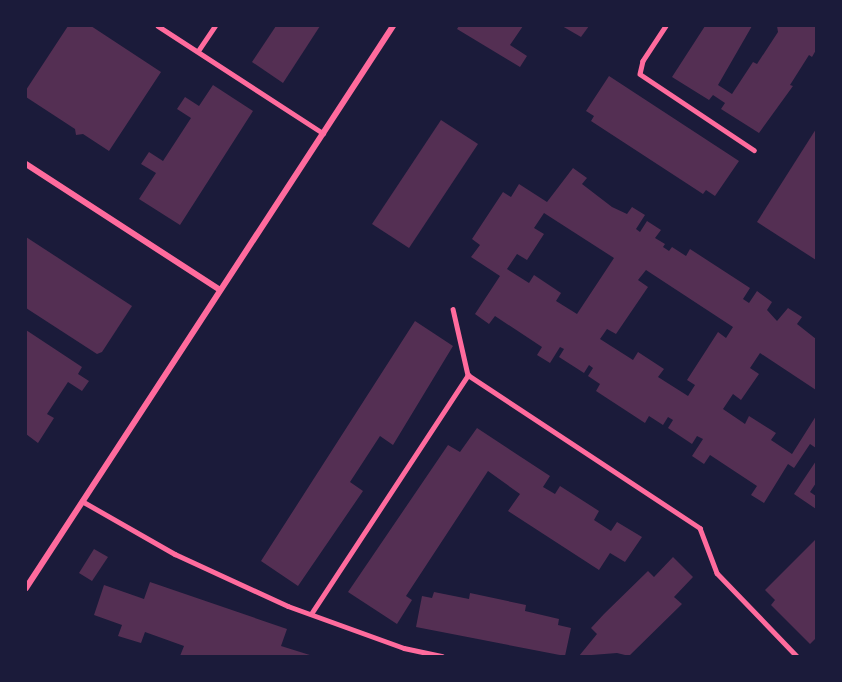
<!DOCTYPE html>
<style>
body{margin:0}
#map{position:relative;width:842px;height:682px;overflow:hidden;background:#1b1b3a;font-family:Literata,serif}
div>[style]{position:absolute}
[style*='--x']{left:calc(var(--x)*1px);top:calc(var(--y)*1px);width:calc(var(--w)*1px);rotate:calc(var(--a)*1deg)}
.building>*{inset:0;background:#542f53}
.service>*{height:4.5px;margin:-2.25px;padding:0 2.25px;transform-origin:2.25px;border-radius:2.25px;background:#ff6b9d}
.minor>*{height:6px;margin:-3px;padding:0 3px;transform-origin:3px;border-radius:3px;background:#ff6b9d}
span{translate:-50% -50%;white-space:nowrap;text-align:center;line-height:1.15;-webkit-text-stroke:4.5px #1b1b3a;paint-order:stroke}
.frame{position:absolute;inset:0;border:27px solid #1b1b3a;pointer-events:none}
</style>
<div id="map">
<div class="building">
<i style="clip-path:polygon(68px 26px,91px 26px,161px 72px,109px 151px,83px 134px,76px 135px,75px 129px,26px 97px,26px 90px)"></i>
<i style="clip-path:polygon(276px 26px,320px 26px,283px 83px,252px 62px)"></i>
<i style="clip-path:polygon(459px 26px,523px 26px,510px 45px,527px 56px,520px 67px,457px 29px)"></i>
<i style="clip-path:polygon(562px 26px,589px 26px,581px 37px)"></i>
<i style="clip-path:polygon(705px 26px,752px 26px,718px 85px,732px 94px,753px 62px,757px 64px,778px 32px,777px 26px,816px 26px,816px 50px,812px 57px,809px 55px,790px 85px,793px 86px,759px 133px,721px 109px,725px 103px,713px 95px,709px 100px,672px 77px)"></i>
<i style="clip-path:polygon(609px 76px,739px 161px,715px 196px,706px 190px,703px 194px,591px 121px,594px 116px,586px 111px)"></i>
<i style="clip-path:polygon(213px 85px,253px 111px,180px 225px,139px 199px,156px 173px,141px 164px,149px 152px,163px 161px,191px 118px,177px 109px,185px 97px,199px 106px)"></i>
<i style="clip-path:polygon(441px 120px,478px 144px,409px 248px,372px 224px)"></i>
<i style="clip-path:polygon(816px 129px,816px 260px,757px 222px)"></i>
<i style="clip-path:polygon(evenodd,573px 168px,587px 178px,582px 184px,612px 207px,627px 214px,632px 207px,645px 215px,636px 229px,640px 232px,647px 221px,661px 230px,655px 238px,665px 244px,663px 247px,669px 251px,672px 247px,686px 256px,690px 249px,750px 288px,743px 299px,749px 303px,757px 291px,772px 302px,767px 310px,777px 321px,788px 308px,802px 317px,797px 324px,816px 339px,816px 390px,760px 353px,750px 368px,759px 374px,741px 400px,733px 394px,723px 409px,745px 424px,749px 416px,776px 433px,771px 440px,792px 454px,816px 416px,816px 448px,810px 444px,794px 468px,788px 464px,764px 503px,751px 495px,757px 486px,710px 455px,704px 464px,692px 456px,703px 439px,697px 436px,692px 444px,668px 428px,673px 420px,668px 417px,663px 425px,649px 416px,645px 423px,596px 391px,600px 384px,588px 376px,593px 368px,589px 365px,584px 373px,559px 357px,564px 349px,560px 347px,550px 363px,537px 355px,542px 347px,495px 316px,489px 324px,475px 314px,500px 276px,471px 257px,480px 245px,472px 239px,503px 192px,511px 197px,519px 184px,547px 202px,573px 168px,544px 213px,614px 258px,577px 314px,556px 301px,561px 293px,534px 275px,529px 283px,507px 269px,517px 254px,527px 260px,544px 234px,534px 228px,544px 213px,573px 168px,646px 270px,733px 327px,726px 338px,718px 332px,687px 380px,695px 385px,688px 396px,658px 377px,664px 369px,638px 352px,633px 360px,600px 339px,607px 329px,616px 334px,648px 287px,638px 280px,646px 270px)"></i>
<i style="clip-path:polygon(26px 237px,132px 306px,102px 352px,97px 354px,26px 308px)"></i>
<i style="clip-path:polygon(415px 321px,453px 346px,393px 445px,380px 436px,350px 482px,363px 491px,298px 586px,261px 561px)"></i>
<i style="clip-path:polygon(26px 330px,82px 367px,78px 374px,89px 381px,82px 391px,68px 382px,47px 414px,54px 418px,38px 443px,26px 434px)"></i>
<i style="clip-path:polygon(477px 428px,550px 476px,543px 487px,555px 494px,560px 486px,599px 511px,594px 520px,611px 531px,617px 522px,642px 537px,625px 562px,610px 553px,599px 570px,508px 511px,520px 494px,488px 471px,406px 596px,412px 600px,397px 624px,348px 592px,448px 445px,460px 452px)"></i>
<i style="clip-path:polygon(816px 461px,816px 483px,810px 492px,816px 496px,816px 509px,794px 494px)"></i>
<i style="clip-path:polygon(816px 539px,816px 638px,810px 644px,771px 605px,775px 600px,765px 590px)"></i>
<i style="clip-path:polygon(94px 549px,108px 557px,92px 581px,79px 573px)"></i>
<i style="clip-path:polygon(673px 557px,693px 577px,674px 597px,682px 604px,629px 656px,617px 653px,579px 656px,597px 634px,591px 628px,604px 614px,648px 571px,654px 577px)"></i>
<i style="clip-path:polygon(150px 582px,287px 629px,281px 646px,313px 656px,180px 656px,184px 646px,145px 632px,141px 643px,118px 636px,122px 625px,94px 615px,104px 585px,144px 599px)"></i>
<i style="clip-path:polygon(434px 592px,469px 599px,470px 593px,526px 605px,525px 611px,559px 619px,558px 625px,571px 628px,565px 656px,416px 627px,422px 596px,432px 598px)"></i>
</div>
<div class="service">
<i style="--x:158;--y:26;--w:197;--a:33"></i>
<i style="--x:666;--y:26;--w:42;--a:123.3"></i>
<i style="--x:643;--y:61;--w:13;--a:103"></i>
<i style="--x:640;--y:74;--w:137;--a:33.7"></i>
<i style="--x:198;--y:51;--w:30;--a:-56"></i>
<i style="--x:453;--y:309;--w:68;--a:77.2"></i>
<i style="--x:468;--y:375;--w:278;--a:33.4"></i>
<i style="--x:700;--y:528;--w:48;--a:69.3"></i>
<i style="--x:717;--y:573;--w:115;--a:46.1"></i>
<i style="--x:82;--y:501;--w:107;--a:29.7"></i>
<i style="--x:175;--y:554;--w:124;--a:24.7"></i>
<i style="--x:288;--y:606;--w:123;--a:19.9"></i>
<i style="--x:404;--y:648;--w:39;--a:12"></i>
<i style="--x:311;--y:614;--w:286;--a:-56.7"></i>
</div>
<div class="minor">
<i style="--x:26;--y:164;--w:231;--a:33"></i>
<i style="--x:26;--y:588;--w:671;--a:-56.85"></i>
</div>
<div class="frame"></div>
</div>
